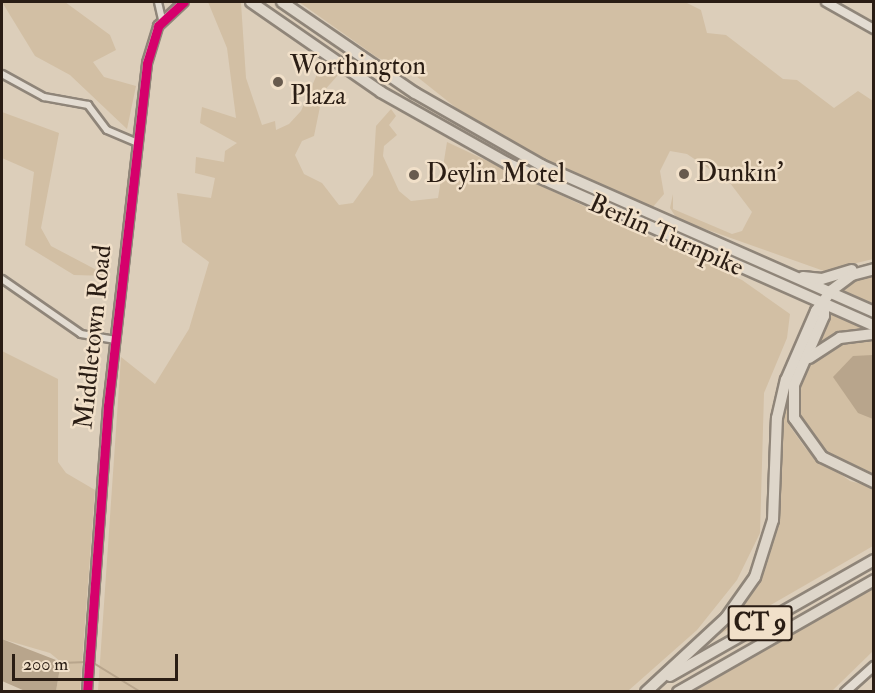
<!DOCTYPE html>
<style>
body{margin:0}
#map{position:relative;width:875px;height:693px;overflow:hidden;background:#dcceba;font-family:"IM FELL Double Pica",serif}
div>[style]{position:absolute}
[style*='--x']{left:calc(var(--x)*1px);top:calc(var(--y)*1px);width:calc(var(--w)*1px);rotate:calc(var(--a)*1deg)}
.green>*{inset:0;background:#d2bfa4}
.water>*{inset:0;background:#b8a58c}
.stream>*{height:1.5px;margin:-0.75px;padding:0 0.75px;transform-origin:0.75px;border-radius:0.75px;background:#b8a58c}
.roads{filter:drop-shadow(2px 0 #8f8579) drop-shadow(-2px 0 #8f8579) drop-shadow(0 2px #8f8579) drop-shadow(0 -2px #8f8579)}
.street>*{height:6px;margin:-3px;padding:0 3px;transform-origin:3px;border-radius:3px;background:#e3dcd2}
.secondary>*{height:8px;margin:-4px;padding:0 4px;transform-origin:4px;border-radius:4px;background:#e3dcd2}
.highway>*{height:10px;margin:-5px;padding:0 5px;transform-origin:5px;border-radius:5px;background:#ded6ca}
.cycleway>*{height:9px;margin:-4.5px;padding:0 4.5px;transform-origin:4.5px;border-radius:4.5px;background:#d6006c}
.dots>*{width:16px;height:16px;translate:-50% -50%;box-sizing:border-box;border:3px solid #f1e0c9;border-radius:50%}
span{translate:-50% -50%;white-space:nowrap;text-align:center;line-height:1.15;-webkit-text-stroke:5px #f1e0c9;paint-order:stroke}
.shield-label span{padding:2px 4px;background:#f1e0c9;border:2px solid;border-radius:4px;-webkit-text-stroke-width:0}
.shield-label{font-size:24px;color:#2a1d14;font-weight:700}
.poi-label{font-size:26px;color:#2a1d14}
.left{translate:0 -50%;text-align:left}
.street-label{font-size:26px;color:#2a1d14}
.frame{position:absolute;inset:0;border:3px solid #2a1d14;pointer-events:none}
.scale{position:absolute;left:12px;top:654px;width:166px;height:27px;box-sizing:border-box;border:3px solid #2a1d14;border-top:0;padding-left:8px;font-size:18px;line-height:21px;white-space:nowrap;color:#2a1d14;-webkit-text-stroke:4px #f1e0c9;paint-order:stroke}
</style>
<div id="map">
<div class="green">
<i style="clip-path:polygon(2px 2px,65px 2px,110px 35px,116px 50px,93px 62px,104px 77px,136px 86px,127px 129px,70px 75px,35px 56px)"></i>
<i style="clip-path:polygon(208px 2px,241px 3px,246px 78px,262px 125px,275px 121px,276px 130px,289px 124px,301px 111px,318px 72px,338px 75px,323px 92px,314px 136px,302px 141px,295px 155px,304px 174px,322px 183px,339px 205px,353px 203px,373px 175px,376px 126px,391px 109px,396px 116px,389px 125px,397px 135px,384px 146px,383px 156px,399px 191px,411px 201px,438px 198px,447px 142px,742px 280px,790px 314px,787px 338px,764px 393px,760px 533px,737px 580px,697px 630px,628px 691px,98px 691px,121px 357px,155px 384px,189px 329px,209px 262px,182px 242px,177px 193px,211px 198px,215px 178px,195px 173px,196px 157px,224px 162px,225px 151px,237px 143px,200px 123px,202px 107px,236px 118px,227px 48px)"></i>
<i style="clip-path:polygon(299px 2px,685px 2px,701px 10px,707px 33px,726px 35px,783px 79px,797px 80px,834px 108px,858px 91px,873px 101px,873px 259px,824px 271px,677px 219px,670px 208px,673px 194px,673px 209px,732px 234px,742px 231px,752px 212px,730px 183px,687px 154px,670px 151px,660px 171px,664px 194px,652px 208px,602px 189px,474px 122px,406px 68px,378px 58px)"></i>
<i style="clip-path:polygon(2px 112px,59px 133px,41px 228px,51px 246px,108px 276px,74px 275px,25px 245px,34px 172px,2px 158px)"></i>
<i style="clip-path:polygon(873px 274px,873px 305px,841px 291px,846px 281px)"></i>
<i style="clip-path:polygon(832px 314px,835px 315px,870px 329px,818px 343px)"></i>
<i style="clip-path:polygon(856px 338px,873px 339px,873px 477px,826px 453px,797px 415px,796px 397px,808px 366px,837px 344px)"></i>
<i style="clip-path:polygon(2px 351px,58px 379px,58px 462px,66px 473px,95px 490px,80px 691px,56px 691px,61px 662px,50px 653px,2px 639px)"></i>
<i style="clip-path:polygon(787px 396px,791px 428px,806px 449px,850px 481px,873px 487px,873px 546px,701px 645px,737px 612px,768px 560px,780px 512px,780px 416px)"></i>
<i style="clip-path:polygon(873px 588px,873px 651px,832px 691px,689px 692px)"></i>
</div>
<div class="water">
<i style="clip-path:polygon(873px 355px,874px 355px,873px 419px,858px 413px,833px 377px,853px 356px)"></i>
<i style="clip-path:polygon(2px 639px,61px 662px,56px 691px,25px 691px,2px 681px)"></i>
</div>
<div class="stream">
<i style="--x:92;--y:662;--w:57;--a:31.5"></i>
<i style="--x:61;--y:663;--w:26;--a:-2"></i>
</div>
<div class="roads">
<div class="street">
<i style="--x:158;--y:2;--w:17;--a:77"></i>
<i style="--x:2;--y:74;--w:48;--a:28.7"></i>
<i style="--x:44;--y:97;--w:45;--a:10.3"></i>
<i style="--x:88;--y:105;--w:31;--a:53"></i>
<i style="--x:107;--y:130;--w:34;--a:23"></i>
<i style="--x:2;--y:279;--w:96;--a:34.8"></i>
<i style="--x:81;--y:334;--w:35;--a:10"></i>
</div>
<div class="secondary">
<i style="--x:826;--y:2;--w:55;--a:29.4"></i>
<i style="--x:87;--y:692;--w:287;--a:-85.8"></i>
<i style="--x:108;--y:406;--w:345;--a:-83.5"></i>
<i style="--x:147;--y:63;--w:39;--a:-73"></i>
<i style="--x:158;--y:26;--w:35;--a:-43"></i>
<i style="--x:845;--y:692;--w:39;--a:-42"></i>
</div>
<div class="highway">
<i style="--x:251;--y:2;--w:158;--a:34.7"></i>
<i style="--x:381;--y:92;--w:145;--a:29.4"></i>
<i style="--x:507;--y:163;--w:402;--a:23.9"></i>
<i style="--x:282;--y:2;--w:161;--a:34.4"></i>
<i style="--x:415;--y:93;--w:145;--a:29.7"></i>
<i style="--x:541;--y:165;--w:364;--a:23.8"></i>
<i style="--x:803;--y:277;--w:19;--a:6"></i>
<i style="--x:822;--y:279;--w:31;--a:-17"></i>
<i style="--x:824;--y:305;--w:11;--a:90"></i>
<i style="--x:824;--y:316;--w:75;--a:113.5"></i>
<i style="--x:794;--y:385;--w:33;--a:90"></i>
<i style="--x:794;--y:418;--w:48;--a:54.3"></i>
<i style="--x:822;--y:457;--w:58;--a:25.7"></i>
<i style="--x:809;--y:358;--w:37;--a:-33"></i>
<i style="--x:840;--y:338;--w:34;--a:-7"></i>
<i style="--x:670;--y:676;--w:235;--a:-29.6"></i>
<i style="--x:646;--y:692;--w:109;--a:-42.8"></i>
<i style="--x:726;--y:618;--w:50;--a:-54.7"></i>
<i style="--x:755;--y:577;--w:60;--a:-72.5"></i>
<i style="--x:773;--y:520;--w:102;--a:-87.8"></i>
<i style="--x:777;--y:418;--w:39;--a:-77"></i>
<i style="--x:786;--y:380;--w:75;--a:-66.5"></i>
<i style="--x:816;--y:311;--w:26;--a:-53"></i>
<i style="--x:832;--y:290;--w:25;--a:-37"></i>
<i style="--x:852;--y:275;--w:23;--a:-15"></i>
<i style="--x:678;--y:692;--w:226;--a:-29.7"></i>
</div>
</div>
<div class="cycleway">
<i style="--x:87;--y:692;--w:287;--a:-85.8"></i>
<i style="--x:108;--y:406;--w:345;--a:-83.5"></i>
<i style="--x:147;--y:63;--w:39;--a:-73"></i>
<i style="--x:158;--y:26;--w:35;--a:-43"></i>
</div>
<div class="dots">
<i style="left:278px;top:82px;background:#685b4e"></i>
<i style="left:684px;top:174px;background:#685b4e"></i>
<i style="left:414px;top:175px;background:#685b4e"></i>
</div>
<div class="shield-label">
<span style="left:760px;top:623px">CT 9</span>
</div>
<div class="poi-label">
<span class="left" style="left:290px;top:82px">Worthington<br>Plaza</span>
<span class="left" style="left:696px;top:174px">Dunkin'</span>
<span class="left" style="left:426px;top:175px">Deylin Motel</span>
</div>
<div class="street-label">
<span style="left:666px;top:236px;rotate:24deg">Berlin Turnpike</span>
<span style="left:94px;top:337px;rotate:-84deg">Middletown Road</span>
</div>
<div class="frame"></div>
<div class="scale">200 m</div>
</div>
